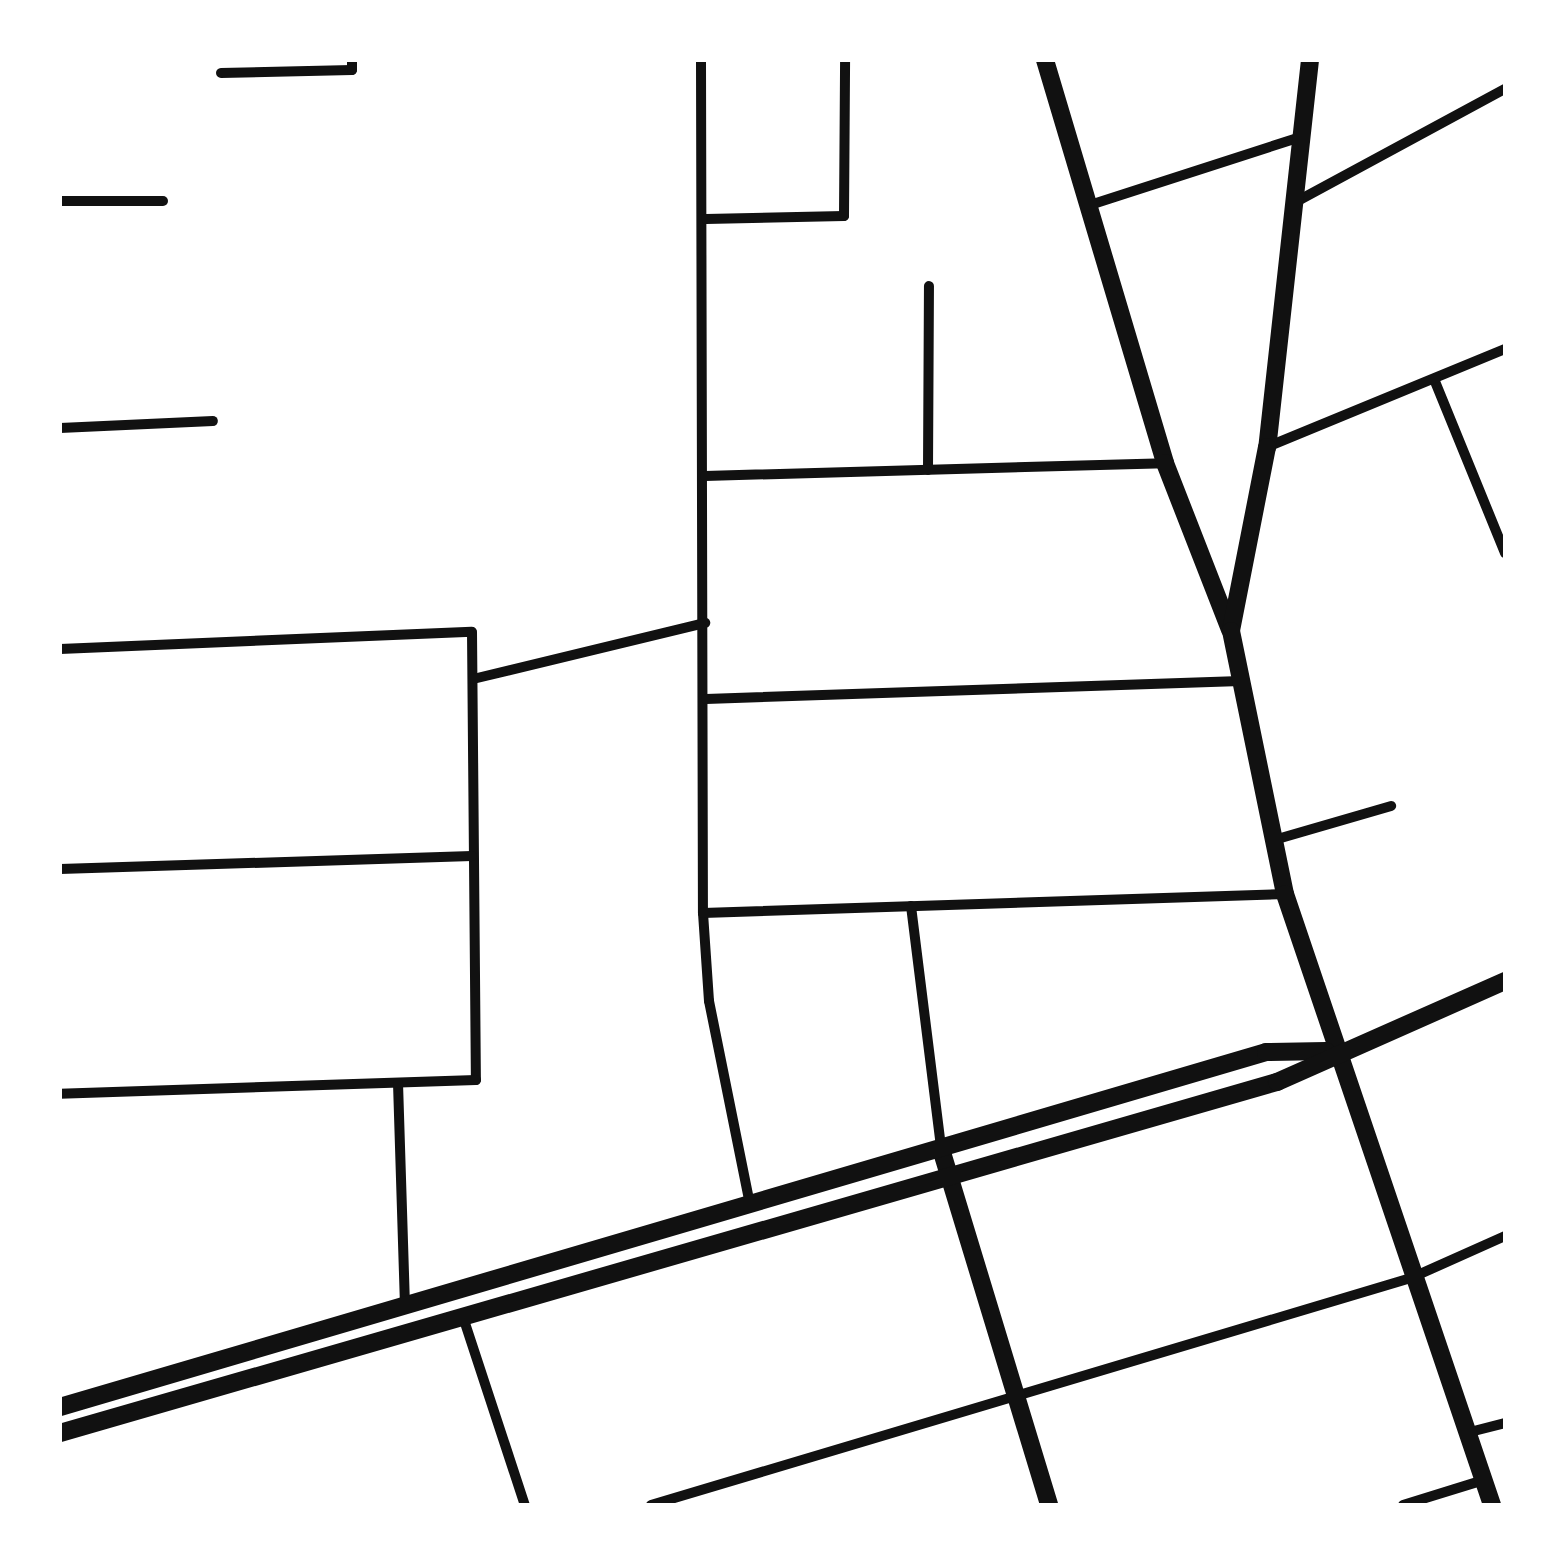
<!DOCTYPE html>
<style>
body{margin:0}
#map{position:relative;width:1565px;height:1565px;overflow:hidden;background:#fff;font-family:"Source Sans 3",sans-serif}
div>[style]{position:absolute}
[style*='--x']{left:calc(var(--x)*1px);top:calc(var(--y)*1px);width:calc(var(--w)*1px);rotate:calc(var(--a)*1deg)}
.minor>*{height:10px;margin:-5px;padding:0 5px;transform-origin:5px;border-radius:5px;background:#111}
.tertiary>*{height:18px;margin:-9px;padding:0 9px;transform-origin:9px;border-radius:9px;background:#111}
span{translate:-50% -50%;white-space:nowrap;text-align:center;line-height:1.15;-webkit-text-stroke:8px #fff;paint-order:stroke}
.frame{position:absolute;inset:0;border:62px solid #fff;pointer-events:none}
</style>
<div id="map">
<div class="minor">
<i style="--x:701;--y:60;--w:853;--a:89.87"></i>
<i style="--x:703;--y:913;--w:88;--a:86.1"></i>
<i style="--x:709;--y:1001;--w:208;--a:78.6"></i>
<i style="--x:221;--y:73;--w:131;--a:-1.3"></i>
<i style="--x:352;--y:70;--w:10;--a:-90"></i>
<i style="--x:60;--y:201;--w:103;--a:0"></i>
<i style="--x:1292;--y:204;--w:242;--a:-28.4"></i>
<i style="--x:1090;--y:205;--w:218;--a:-17.9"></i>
<i style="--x:706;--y:219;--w:138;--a:-1.2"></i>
<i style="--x:844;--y:216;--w:156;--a:-89.6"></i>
<i style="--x:1434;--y:379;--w:188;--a:67.8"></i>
<i style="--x:60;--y:428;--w:153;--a:-2.6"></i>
<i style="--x:1267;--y:447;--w:257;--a:-22.4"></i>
<i style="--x:928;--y:470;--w:184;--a:-89.7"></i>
<i style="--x:705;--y:476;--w:460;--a:-1.6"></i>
<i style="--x:60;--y:649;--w:412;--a:-2.4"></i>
<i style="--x:472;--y:632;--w:448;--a:89.5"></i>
<i style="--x:476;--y:1080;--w:416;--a:178.1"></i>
<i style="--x:473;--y:679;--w:239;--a:-13.6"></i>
<i style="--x:706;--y:699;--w:535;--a:-1.93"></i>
<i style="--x:1274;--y:840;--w:122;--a:-16.2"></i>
<i style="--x:60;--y:869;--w:412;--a:-1.8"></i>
<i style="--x:911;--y:906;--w:244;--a:82.9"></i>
<i style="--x:703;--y:913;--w:582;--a:-1.87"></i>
<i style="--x:398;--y:1083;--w:223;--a:88.2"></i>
<i style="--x:464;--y:1320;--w:195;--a:71.8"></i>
<i style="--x:1466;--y:1433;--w:40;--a:-14.4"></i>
<i style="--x:651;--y:1505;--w:793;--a:-16.63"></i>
<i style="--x:1411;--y:1278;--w:103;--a:-24.1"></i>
<i style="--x:1403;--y:1505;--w:85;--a:-17.2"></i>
</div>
<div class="tertiary">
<i style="--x:1045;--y:60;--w:420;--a:73.4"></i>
<i style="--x:1165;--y:463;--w:179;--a:68.7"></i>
<i style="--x:1310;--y:60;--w:389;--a:96.3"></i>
<i style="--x:1267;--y:447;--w:187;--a:101.1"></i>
<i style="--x:1231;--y:631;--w:268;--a:78.4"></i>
<i style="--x:1285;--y:894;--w:645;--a:71.28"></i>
<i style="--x:941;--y:1149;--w:372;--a:73.1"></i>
<i style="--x:60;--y:1407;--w:1257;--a:-16.4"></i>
<i style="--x:1266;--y:1052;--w:60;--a:-1"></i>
<i style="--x:60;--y:1433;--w:1267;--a:-16.09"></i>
<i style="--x:1277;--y:1082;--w:249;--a:-23.9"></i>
</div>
<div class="frame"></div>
</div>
